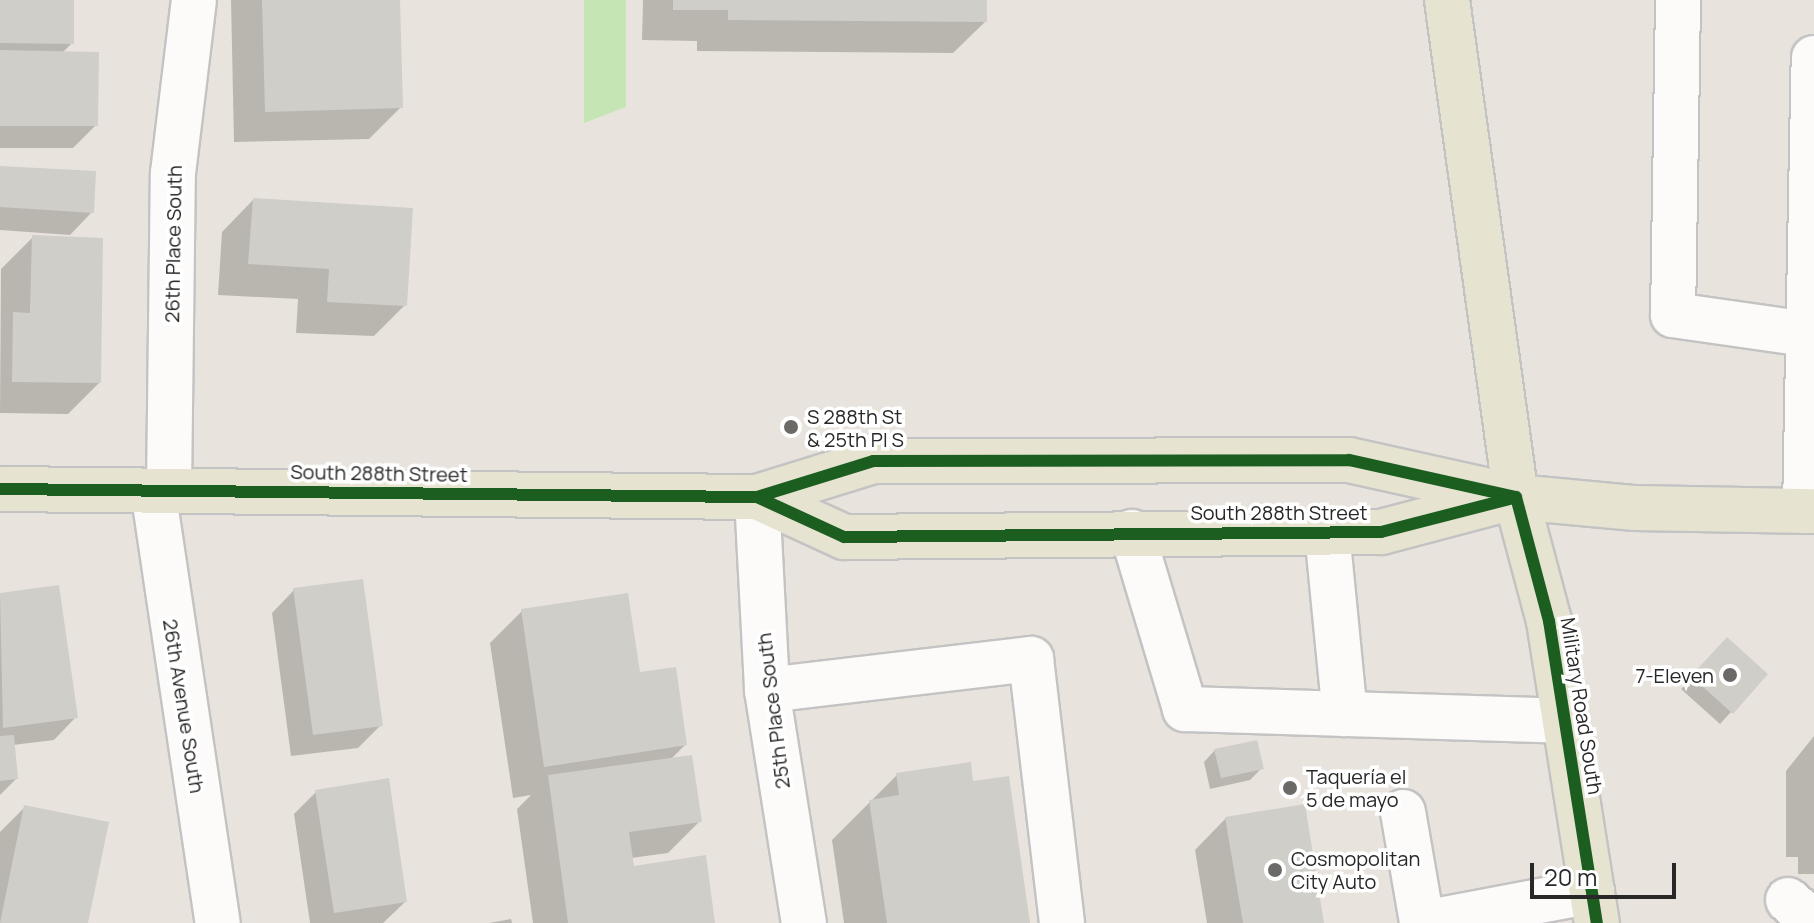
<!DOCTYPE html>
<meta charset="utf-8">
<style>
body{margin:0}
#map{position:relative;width:1814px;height:923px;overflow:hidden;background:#e8e4dd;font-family:Manrope,sans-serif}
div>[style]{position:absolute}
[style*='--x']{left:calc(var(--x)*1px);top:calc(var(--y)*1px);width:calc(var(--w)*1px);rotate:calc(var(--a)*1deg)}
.green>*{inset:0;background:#c5e5b4}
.shadow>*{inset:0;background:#0003}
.building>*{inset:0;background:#d0cec9}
.roads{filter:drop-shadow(2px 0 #c4c3c3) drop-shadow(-2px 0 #c4c3c3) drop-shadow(0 2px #c4c3c3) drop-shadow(0 -2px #c4c3c3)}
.minor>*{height:44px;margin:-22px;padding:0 22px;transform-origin:22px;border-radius:22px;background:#fcfbfa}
.major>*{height:44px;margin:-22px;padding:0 22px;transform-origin:22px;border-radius:22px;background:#e7e3d1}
.cycleway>*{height:12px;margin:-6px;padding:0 6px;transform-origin:6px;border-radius:6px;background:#1b5e20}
.dots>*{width:22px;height:22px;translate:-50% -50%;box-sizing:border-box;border:4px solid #fff;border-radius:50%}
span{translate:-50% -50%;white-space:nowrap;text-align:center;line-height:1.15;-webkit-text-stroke:7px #fff;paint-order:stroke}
.street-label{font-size:20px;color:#282828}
.poi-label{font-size:20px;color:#282828}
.left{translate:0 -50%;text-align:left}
.right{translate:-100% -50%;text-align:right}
.scale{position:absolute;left:1530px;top:863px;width:146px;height:36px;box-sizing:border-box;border:4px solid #282828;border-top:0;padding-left:10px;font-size:24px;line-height:28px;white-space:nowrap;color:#282828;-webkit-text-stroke:6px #fff;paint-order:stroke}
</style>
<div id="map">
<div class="green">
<i style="clip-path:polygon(584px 0,626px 0,626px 107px,584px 123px)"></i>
</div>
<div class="shadow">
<i style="clip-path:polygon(0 0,73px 0,72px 43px,62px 53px,96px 125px,73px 148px,0 148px)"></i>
<i style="clip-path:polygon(231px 0,398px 0,401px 107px,369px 139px,234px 142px)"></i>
<i style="clip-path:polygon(643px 0,985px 0,985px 22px,953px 53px,697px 51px,697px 41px,642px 40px)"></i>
<i style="clip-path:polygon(0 168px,92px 212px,70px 235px,0 230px)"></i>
<i style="clip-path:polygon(253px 200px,405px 305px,374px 336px,296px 333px,298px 299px,218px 295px,222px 232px)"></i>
<i style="clip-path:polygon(33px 237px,99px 383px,68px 414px,0 413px,1px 269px)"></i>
<i style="clip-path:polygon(57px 587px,76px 717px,54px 740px,13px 745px,16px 779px,0 795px,0 595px)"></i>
<i style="clip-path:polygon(294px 590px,381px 725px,358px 748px,291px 756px,272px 613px)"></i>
<i style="clip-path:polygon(522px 611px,638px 675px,685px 745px,670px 760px,700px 821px,668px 853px,631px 858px,632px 868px,712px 923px,533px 923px,517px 809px,531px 795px,513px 798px,490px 643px)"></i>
<i style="clip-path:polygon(1715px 651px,1731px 712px,1720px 724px,1681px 689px)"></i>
<i style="clip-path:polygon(1814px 736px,1814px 874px,1798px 874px,1798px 857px,1786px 857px,1786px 771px)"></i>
<i style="clip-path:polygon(1215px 750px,1262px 768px,1250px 780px,1210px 789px,1204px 762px)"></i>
<i style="clip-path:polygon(897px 775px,972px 783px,1028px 923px,844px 923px,832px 840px)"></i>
<i style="clip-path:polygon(316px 792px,405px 902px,383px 923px,310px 923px,294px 814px)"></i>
<i style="clip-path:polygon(25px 807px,86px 923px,0 923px,0 832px)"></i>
<i style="clip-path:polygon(1226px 818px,1322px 923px,1207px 923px,1195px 850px)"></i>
<i style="clip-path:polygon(511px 919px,512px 923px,489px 923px)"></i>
</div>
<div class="building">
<i style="clip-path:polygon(0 0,74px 0,74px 44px,0 43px)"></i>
<i style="clip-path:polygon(262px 0,400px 0,403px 108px,265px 112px)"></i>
<i style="clip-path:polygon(673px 0,987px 0,987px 22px,728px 20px,728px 10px,673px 10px)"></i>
<i style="clip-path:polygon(0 50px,99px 52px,98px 126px,0 126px)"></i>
<i style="clip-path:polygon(0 166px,96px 171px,94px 213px,0 207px)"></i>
<i style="clip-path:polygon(253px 198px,413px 208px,407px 306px,327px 302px,329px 269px,248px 264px)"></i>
<i style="clip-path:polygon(32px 235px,103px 238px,101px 383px,12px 382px,13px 312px,30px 313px)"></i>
<i style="clip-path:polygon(363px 579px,383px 726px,313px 735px,293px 588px)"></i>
<i style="clip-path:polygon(59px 585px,78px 718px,3px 728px,0 593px)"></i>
<i style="clip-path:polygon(628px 593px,640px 672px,676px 667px,687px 745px,544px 767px,521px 609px)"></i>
<i style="clip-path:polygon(1727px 637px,1768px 674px,1733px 714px,1691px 676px)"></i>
<i style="clip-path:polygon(14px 735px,18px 779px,0 781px,0 736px)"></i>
<i style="clip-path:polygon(1257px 740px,1264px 769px,1221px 778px,1214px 749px)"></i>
<i style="clip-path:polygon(692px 755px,702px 822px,629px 832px,634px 866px,706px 855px,715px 923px,568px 923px,548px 775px)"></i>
<i style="clip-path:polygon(971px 762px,973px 781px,1009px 776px,1030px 923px,887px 923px,869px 800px,899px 795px,896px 773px)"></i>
<i style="clip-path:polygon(389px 778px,407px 902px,334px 913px,315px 790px)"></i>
<i style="clip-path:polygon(1305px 804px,1324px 923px,1243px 923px,1225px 817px)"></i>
<i style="clip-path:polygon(24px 805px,109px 822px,88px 923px,0 923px)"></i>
</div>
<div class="roads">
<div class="minor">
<i style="--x:1678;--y:0;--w:315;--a:90.9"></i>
<i style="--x:1673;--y:315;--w:142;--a:8.1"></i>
<i style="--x:153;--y:490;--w:438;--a:81.5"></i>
<i style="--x:169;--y:490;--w:317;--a:-89.3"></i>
<i style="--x:173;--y:173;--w:174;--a:-83.1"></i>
<i style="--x:757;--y:497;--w:193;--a:87"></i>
<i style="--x:767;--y:690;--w:236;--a:81"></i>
<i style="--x:1805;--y:511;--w:453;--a:-88.9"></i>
<i style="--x:1132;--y:532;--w:185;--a:73.3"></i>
<i style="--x:1185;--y:709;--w:379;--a:1.8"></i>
<i style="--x:1327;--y:532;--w:183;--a:84.4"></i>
<i style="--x:767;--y:690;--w:266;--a:-6.7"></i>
<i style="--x:1031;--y:659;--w:266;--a:83.3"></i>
<i style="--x:1403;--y:812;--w:112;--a:80.2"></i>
<i style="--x:1788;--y:900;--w:35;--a:41"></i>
<i style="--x:1423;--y:923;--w:172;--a:-10.7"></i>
</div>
<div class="major">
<i style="--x:1447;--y:0;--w:502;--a:82.1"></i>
<i style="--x:1516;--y:497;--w:128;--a:75.1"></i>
<i style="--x:1549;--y:621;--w:306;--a:81"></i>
<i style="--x:0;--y:489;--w:757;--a:0.61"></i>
<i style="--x:757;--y:497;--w:121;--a:-17.2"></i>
<i style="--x:873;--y:461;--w:476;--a:-0.1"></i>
<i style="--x:1349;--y:460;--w:171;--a:12.5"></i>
<i style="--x:1516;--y:497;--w:120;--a:5.3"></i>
<i style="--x:1635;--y:508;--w:179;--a:1"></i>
<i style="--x:757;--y:497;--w:96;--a:24.7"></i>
<i style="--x:844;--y:537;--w:537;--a:-0.53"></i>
<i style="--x:1381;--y:532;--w:129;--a:-14.8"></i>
</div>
</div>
<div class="cycleway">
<i style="--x:0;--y:489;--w:757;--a:0.61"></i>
<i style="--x:757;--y:497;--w:121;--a:-17.2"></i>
<i style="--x:873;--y:461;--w:476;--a:-0.1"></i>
<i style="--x:1349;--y:460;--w:171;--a:12.5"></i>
<i style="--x:757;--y:497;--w:96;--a:24.7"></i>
<i style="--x:844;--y:537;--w:537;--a:-0.53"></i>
<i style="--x:1381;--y:532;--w:136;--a:-14.4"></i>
<i style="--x:1516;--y:497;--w:128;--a:75.1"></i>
<i style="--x:1549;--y:621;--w:306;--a:81"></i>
</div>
<div class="dots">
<i style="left:791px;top:427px;background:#6b6a67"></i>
<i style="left:1730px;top:675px;background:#6b6a67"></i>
<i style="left:1290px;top:788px;background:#6b6a67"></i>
<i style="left:1275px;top:870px;background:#6b6a67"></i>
</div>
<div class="street-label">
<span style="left:173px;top:244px;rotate:-89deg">26th Place South</span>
<span style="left:379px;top:473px;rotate:1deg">South 288th Street</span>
<span style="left:1279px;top:512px">South 288th Street</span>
<span style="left:184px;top:706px;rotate:81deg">26th Avenue South</span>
<span style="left:1582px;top:706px;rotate:81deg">Military Road South</span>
<span style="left:773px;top:711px;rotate:-97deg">25th Place South</span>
</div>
<div class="poi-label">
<span class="left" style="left:807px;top:428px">S 288th St<br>&amp; 25th Pl S</span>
<span class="right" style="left:1714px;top:675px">7-Eleven</span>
<span class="left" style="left:1306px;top:788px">Taquería el<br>5 de mayo</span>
<span class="left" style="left:1291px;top:870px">Cosmopolitan<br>City Auto</span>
</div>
<div class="scale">20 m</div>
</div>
